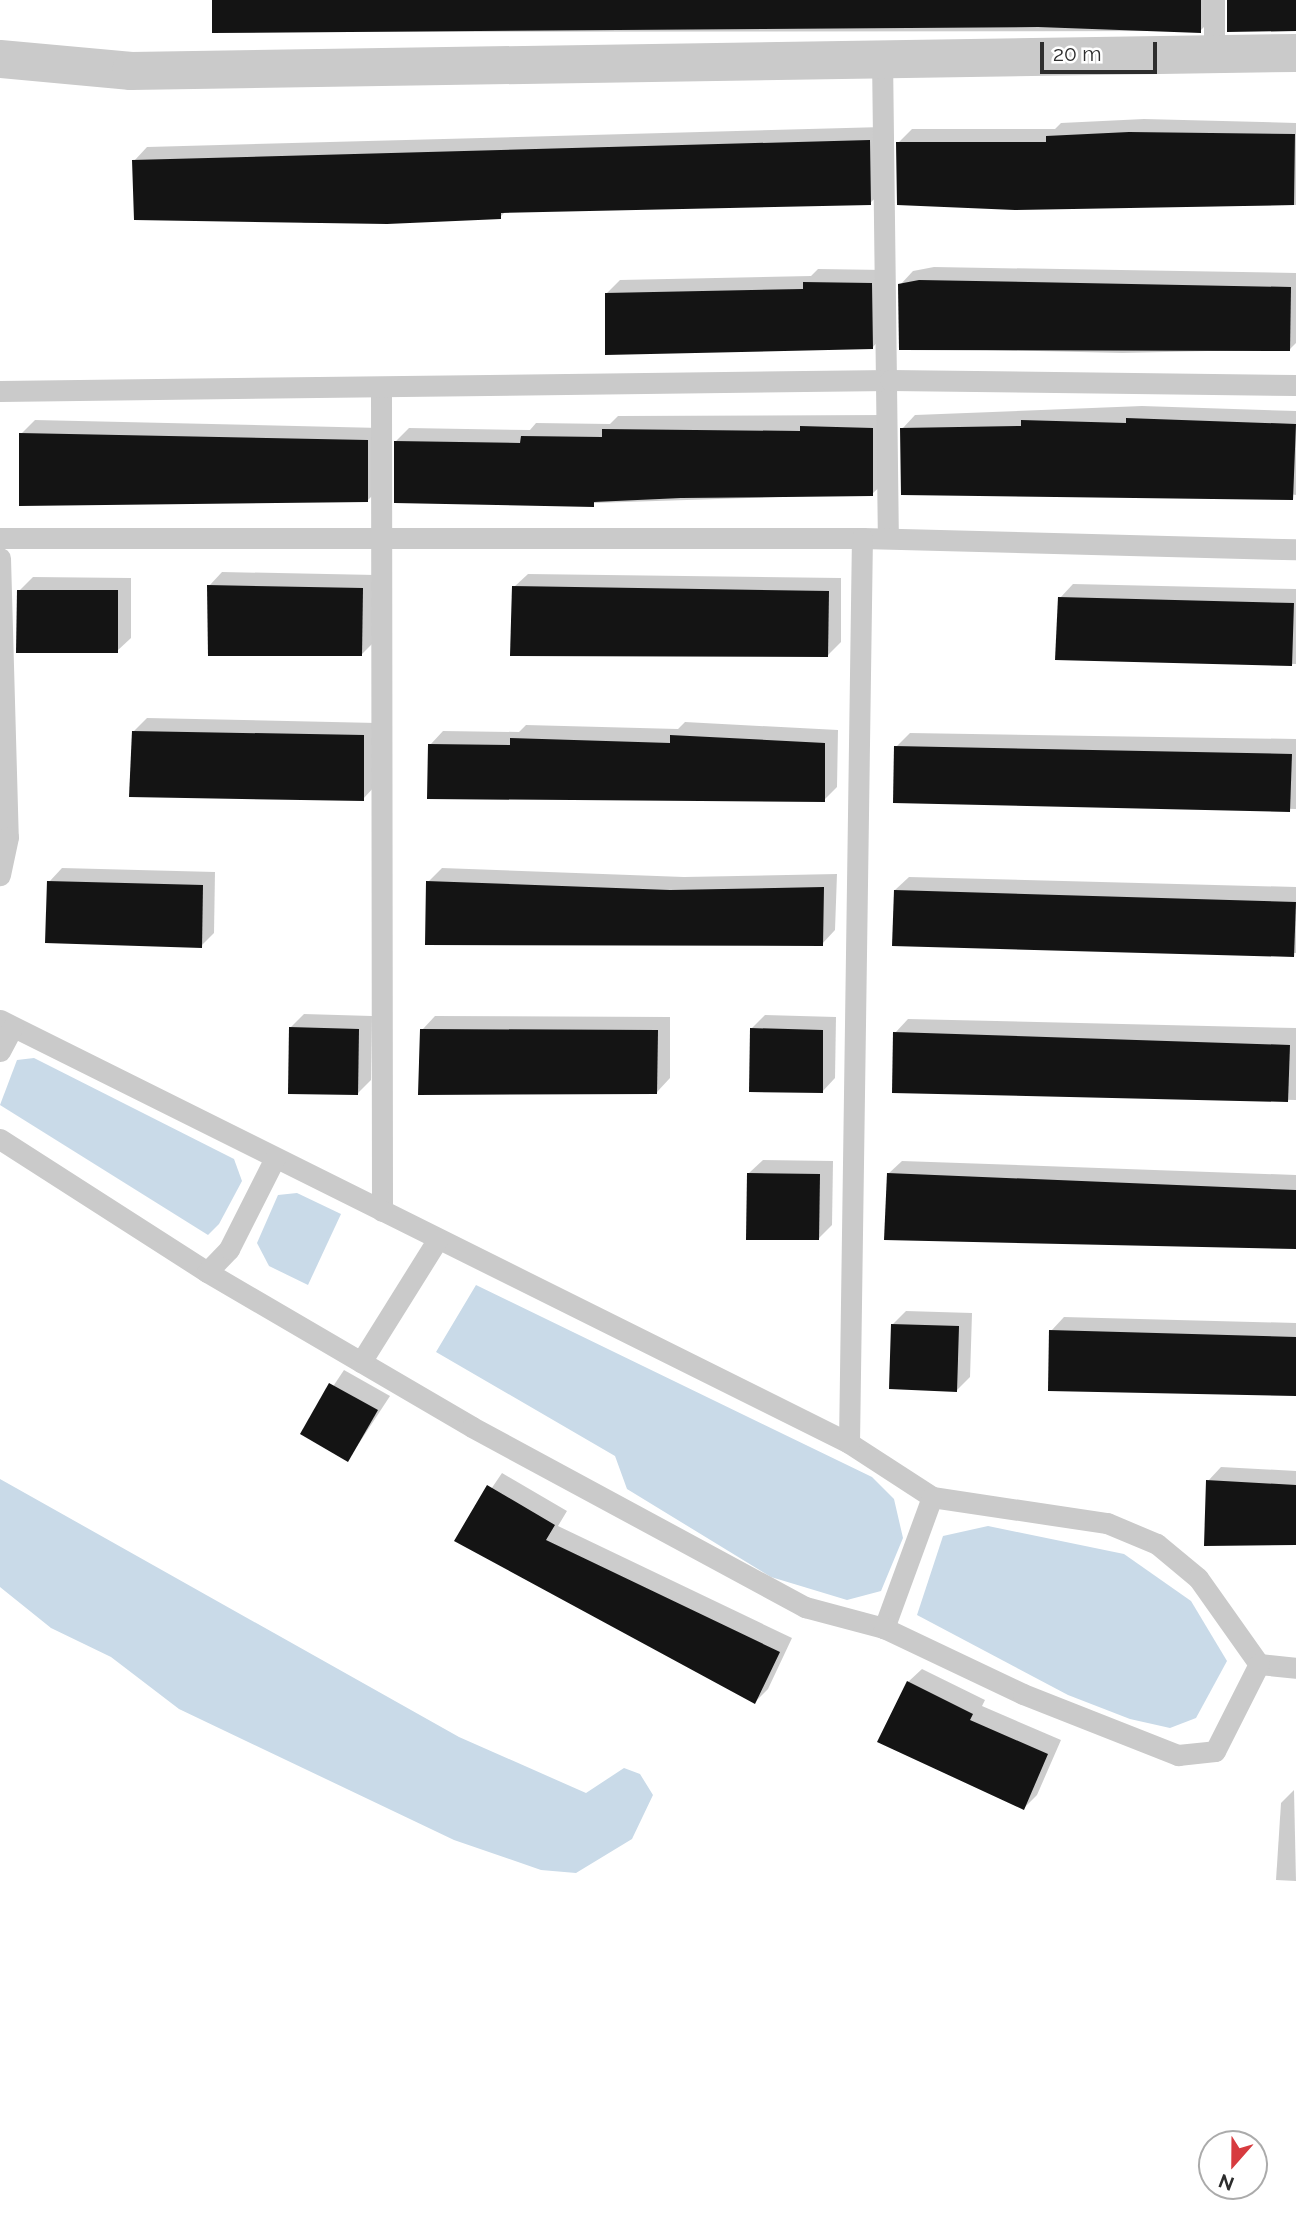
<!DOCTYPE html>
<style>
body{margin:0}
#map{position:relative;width:1296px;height:2228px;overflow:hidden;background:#fff;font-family:Raleway,sans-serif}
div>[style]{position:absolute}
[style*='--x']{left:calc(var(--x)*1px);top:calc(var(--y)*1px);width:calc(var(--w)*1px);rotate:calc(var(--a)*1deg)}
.water>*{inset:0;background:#c9dae8}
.shadow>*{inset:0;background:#0003}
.building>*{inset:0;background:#141414}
.service>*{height:21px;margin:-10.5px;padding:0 10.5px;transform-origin:10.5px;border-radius:10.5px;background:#cacaca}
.minor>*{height:38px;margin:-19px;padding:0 19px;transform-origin:19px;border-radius:19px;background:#cacaca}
span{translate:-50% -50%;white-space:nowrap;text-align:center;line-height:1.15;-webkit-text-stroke:7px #fff;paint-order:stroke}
.north{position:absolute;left:1198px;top:2130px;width:70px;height:70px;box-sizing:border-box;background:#fff;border:2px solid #ababab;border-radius:50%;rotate:201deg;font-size:19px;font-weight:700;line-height:28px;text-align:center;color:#2d2d2d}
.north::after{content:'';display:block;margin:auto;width:24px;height:32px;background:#d73b3f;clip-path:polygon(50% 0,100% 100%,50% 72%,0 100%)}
.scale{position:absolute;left:1040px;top:42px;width:117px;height:32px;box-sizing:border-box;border:4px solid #2d2d2d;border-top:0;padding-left:9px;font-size:21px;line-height:24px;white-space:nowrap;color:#2d2d2d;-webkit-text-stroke:5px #fff;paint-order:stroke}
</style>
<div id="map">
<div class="water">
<i style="clip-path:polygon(34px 1058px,234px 1159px,242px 1181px,219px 1224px,208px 1235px,0 1105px,17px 1060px)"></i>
<i style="clip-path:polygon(297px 1193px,341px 1214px,308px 1285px,269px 1266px,257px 1243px,278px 1195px)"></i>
<i style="clip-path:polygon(476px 1285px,872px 1477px,894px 1499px,903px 1538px,881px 1591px,847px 1600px,771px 1577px,627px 1489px,615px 1456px,436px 1352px)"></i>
<i style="clip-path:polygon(0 1479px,459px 1737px,586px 1793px,624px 1768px,640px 1774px,653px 1795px,632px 1839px,576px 1873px,541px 1870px,454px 1840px,179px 1709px,111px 1657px,51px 1628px,0 1587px)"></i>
<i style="clip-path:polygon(988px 1526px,1124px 1554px,1191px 1601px,1227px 1661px,1196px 1718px,1170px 1728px,1130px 1719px,1068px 1695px,917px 1615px,943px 1536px)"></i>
</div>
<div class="shadow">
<i style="clip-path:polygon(214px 0,1214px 0,1214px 17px,1200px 31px,214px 32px)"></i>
<i style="clip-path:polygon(1144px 119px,1296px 123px,1296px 205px,1015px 209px,898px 143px,912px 129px,1055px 129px,1061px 123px)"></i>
<i style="clip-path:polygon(883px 127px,884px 190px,870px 203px,506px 211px,500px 217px,304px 223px,134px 161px,147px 147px)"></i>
<i style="clip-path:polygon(934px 267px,1296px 273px,1296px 343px,1290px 349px,1122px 353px,901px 348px,900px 285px,913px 271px)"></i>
<i style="clip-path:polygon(818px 269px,885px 270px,885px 334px,872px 348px,607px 293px,620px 280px,811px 276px)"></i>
<i style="clip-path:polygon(1142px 406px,1296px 411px,1296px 495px,902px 429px,915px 415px)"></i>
<i style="clip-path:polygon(886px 415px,886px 481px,872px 494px,533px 505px,396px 441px,409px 428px,530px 430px,536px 423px,610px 424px,618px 416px)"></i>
<i style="clip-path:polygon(35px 420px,381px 428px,381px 487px,367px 501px,21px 434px)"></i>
<i style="clip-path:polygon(222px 572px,376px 575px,375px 641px,361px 655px,209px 586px)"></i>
<i style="clip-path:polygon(528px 574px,841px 578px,841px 642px,828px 655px,514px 587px)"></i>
<i style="clip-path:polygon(33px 577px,131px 578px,131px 638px,117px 651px,20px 590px)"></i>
<i style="clip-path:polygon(1073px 584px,1296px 589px,1296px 664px,1057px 658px,1060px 598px)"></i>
<i style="clip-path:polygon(147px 718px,377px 723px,376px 785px,363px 799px,133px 732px)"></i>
<i style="clip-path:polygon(685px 722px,838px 730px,837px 787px,824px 800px,430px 745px,443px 731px,519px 732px,526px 725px,678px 729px)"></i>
<i style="clip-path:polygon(910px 733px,1296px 739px,1296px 809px,895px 801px,896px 747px)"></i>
<i style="clip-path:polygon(62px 868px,215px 872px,214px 933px,201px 946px,49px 882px)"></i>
<i style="clip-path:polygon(442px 868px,684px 877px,837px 874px,835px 930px,822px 944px,428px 882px)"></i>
<i style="clip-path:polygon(909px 877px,1296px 887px,1296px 953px,894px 945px,895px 890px)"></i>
<i style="clip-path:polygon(304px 1014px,372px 1016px,371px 1080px,357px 1094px,291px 1027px)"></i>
<i style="clip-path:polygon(765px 1015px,836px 1017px,835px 1078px,822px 1092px,751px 1029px)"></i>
<i style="clip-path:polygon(435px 1016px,670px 1017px,670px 1078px,657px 1092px,422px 1030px)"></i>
<i style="clip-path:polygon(908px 1019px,1296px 1028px,1296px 1100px,893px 1091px,895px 1033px)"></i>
<i style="clip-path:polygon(763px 1160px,833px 1161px,832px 1225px,818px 1239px,749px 1173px)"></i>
<i style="clip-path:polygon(902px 1161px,1296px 1175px,1296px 1247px,888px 1174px)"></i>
<i style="clip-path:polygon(906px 1311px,972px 1313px,970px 1377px,957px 1390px,893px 1324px)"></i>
<i style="clip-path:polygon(1064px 1317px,1296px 1323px,1296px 1395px,1051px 1331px)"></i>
<i style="clip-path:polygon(344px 1370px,390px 1396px,348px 1460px,302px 1433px)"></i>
<i style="clip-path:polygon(1221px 1467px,1296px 1471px,1296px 1545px,1206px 1544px,1208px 1481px)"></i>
<i style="clip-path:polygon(502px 1473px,567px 1511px,558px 1526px,792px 1638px,768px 1689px,755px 1702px,456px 1541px)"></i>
<i style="clip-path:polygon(922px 1669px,985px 1700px,982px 1706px,1061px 1740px,1037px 1795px,1024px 1808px,908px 1682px)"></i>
<i style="clip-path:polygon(1294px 1790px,1296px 1881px,1276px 1880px,1281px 1803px)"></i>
</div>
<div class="building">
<i style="clip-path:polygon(212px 0,1201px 0,1201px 33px,1038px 27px,212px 33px)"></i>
<i style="clip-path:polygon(1227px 0,1296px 0,1296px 31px,1227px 32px)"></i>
<i style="clip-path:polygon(1129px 132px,1295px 134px,1294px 205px,1015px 210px,897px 205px,896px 142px,1046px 142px,1046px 136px)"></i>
<i style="clip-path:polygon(870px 140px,871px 205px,501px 213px,501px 219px,387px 224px,134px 220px,132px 160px)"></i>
<i style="clip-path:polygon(919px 280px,1291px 287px,1290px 351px,899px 350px,898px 284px)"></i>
<i style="clip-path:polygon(803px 282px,872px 283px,873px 349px,605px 355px,605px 293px,803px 289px)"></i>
<i style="clip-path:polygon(1126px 418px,1296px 424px,1293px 500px,901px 495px,900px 428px,1021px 426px,1021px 420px,1126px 423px)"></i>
<i style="clip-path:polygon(800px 426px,873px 428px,873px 496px,681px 498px,594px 502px,594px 507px,394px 503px,394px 441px,520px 443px,521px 436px,602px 437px,602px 429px,800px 431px)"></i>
<i style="clip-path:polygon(19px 433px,368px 440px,368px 502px,19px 506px)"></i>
<i style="clip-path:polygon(207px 585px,363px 588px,362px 656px,208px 656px)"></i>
<i style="clip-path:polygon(512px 586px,829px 591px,828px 657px,510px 656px)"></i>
<i style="clip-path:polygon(17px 590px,118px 590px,118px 653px,16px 653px)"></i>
<i style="clip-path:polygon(1058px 597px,1294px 603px,1292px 666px,1055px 660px)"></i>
<i style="clip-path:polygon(132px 731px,364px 735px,364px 801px,129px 797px)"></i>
<i style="clip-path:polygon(670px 735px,825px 743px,825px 802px,427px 799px,428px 744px,510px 745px,510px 738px,670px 743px)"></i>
<i style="clip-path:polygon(894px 746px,1292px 754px,1290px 812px,893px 803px)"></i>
<i style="clip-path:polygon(47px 881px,203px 885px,202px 948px,45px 943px)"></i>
<i style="clip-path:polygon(426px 881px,670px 890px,824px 887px,823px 946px,425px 945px)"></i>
<i style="clip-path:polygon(894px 890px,1296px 902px,1294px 957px,892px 946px)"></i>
<i style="clip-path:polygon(289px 1027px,359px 1029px,358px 1095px,288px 1094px)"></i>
<i style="clip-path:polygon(750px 1028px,823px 1030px,823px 1093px,749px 1092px)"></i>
<i style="clip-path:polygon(420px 1029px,658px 1030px,657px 1094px,418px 1095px)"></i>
<i style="clip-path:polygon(893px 1032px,1290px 1045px,1288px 1102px,892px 1093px)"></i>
<i style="clip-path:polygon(747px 1173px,820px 1174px,819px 1240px,746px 1240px)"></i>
<i style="clip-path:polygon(887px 1173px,1296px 1190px,1296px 1249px,884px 1240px)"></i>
<i style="clip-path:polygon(891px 1324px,959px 1326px,957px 1392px,889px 1389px)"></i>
<i style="clip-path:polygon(1049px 1330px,1296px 1337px,1296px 1396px,1048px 1391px)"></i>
<i style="clip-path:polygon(329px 1383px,378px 1410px,348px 1462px,300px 1434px)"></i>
<i style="clip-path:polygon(1206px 1480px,1296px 1485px,1296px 1545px,1204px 1546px)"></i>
<i style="clip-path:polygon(487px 1485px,555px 1525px,546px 1540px,780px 1652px,755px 1704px,454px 1541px)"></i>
<i style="clip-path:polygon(907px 1681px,973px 1714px,970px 1720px,1048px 1754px,1024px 1810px,877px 1742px)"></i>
</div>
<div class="service">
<i style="--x:1214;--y:55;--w:55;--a:-90"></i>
<i style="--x:882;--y:56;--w:482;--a:89.3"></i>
<i style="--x:381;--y:390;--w:821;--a:89.93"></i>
<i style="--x:0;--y:391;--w:890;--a:-0.71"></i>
<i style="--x:890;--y:380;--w:406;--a:0.7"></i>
<i style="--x:0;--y:538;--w:862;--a:0"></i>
<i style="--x:862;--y:538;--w:434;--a:1.5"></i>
<i style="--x:0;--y:558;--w:279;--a:88.4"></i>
<i style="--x:8;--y:837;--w:39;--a:102"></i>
<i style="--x:0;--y:1020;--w:949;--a:26.48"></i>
<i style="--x:849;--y:1443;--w:99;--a:33"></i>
<i style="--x:932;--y:1497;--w:177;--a:8.5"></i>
<i style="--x:1107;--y:1523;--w:54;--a:22.8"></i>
<i style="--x:1157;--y:1544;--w:53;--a:39.7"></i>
<i style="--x:1198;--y:1578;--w:105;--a:54.7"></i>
<i style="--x:1259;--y:1664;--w:37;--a:6"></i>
<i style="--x:0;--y:1051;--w:27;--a:-62"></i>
<i style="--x:0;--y:1139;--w:246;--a:32.7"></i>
<i style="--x:207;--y:1272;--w:307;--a:30.3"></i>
<i style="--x:472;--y:1427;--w:379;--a:28.4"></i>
<i style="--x:805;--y:1607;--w:82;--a:14.9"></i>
<i style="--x:207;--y:1272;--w:32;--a:-46"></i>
<i style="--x:229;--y:1249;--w:102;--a:-63.2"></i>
<i style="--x:361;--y:1362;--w:145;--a:-58"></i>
<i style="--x:849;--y:1443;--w:905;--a:-89.18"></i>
<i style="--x:932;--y:1497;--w:140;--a:110.1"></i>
<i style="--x:884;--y:1628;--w:154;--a:25.4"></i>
<i style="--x:1023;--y:1694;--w:167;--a:21.5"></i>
<i style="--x:1178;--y:1755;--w:37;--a:-6"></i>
<i style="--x:1215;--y:1751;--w:97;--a:-63.2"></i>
</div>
<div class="minor">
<i style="--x:0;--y:59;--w:132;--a:5.2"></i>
<i style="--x:131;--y:71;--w:1165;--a:-0.89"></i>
</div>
<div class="north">N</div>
<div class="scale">20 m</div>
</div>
